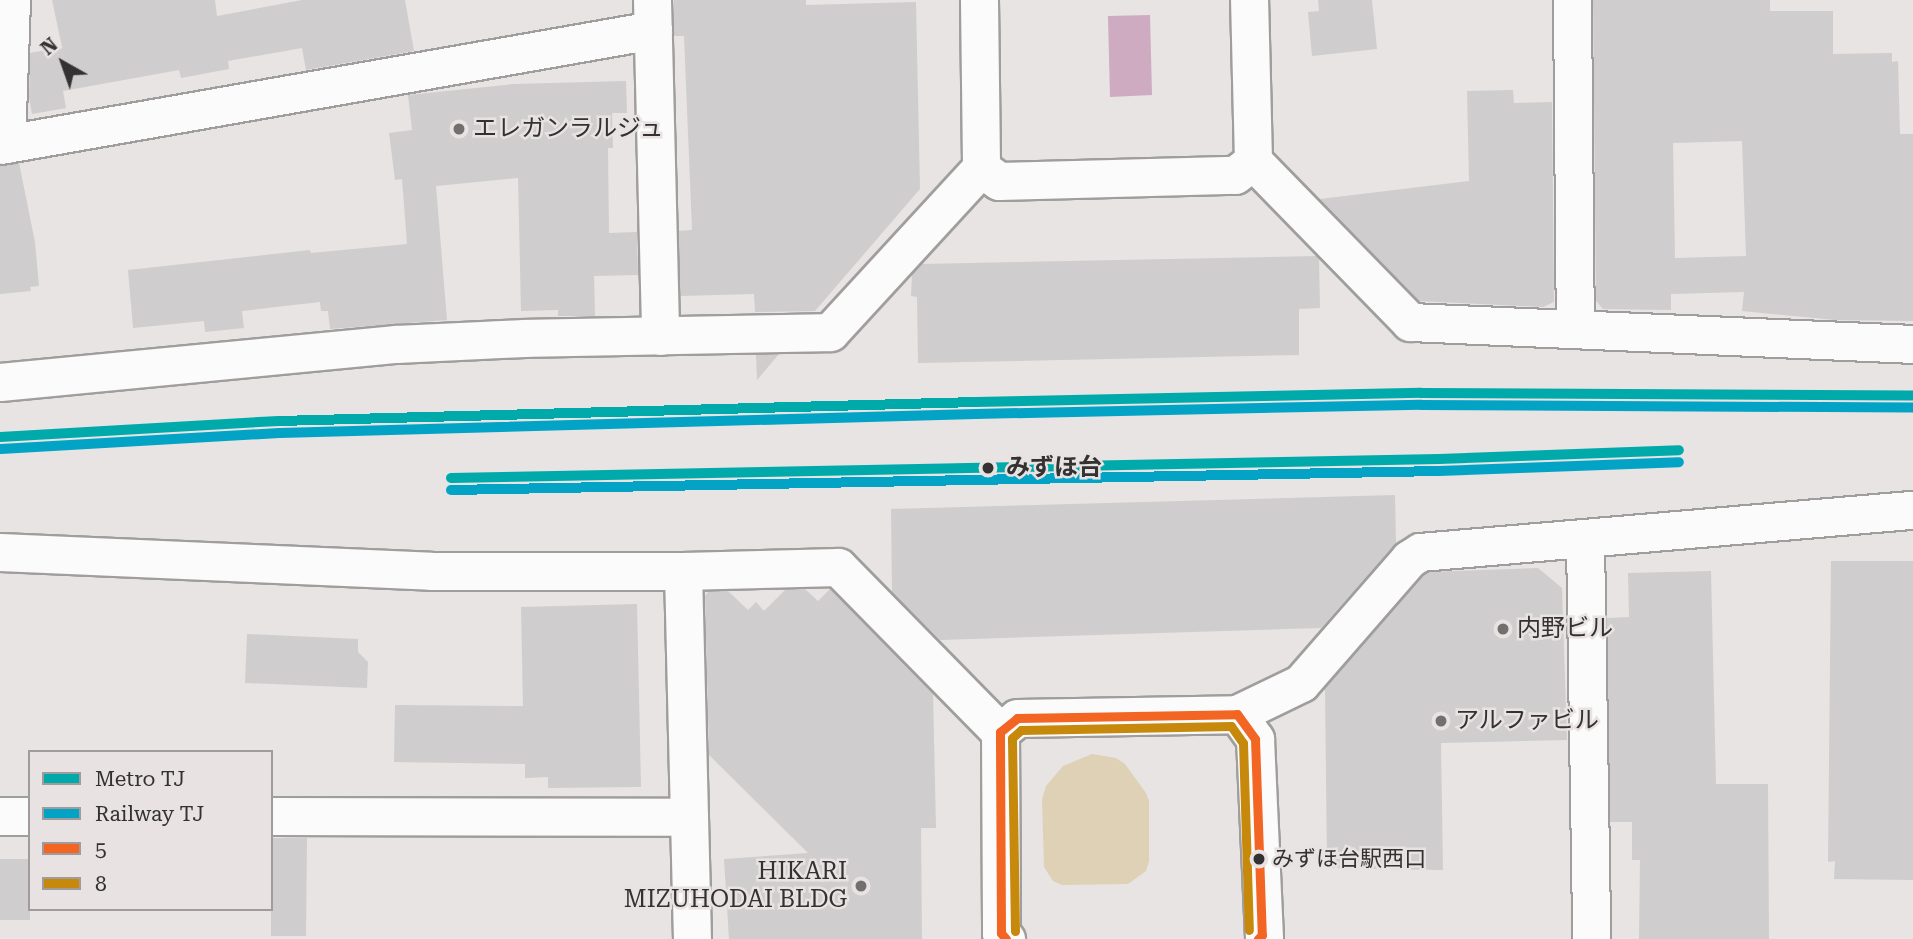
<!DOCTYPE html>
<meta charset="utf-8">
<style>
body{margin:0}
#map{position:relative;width:1913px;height:939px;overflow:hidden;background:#e7e4e3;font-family:"Roboto Serif","Noto Sans JP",serif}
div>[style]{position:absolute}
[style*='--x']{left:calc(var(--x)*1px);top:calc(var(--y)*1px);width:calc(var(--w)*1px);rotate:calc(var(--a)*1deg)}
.green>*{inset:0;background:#dfd1b5}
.water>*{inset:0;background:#cfabc1}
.building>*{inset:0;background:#cfcdcd}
.roads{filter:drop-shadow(2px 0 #a09e9d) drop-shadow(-2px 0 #a09e9d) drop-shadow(0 2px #a09e9d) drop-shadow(0 -2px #a09e9d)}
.street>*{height:37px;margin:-18.5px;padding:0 18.5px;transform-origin:18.5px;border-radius:18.5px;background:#fbfbfb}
.bus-1>*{height:9px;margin:-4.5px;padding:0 4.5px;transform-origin:4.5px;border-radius:4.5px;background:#f26522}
.bus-2>*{height:9px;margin:-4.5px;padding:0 4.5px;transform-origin:4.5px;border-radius:4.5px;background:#c6890c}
.rail-1>*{height:10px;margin:-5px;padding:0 5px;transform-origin:5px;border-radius:5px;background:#03a3c6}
.metro-1>*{height:10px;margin:-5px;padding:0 5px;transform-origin:5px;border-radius:5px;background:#01aaaa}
.dots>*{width:19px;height:19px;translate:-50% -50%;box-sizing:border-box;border:4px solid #e8e3e2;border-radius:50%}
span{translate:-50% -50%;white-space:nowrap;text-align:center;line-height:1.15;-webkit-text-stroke:5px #e8e3e2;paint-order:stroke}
.bus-label{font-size:22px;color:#333131}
.left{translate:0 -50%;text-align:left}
.poi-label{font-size:24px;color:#333131}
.right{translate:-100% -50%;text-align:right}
.stop-label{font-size:24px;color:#333131;font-weight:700}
.legend{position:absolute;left:28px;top:750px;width:245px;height:161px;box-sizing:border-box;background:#e8e3e2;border:2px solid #a09c9b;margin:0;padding:9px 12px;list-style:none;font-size:21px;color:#333131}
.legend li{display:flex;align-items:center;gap:14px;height:35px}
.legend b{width:35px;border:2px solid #a09c9b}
.north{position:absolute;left:28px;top:28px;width:70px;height:70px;-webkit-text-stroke:5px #e8e3e2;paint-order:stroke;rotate:320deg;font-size:19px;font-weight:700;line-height:28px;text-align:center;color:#333131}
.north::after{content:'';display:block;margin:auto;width:24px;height:32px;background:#333131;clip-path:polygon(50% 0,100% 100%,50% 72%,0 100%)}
</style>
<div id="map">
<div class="green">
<i style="clip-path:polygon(1092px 754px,1116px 758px,1125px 764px,1146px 793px,1149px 801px,1149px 861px,1146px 871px,1128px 884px,1062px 885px,1053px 881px,1044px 867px,1042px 800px,1046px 786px,1063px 766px)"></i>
</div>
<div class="water">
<i style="clip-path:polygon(1150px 15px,1152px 95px,1110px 97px,1108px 16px)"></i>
</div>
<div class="building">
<i style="clip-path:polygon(52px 0,215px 0,217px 16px,302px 0,405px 0,414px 51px,306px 70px,302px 48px,228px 61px,229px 69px,181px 78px,179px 70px,63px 91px,66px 108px,32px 114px,29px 97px,30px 53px,62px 47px)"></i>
<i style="clip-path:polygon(674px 0,806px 0,806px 5px,916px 2px,920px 189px,815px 311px,755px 312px,754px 294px,680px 296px,678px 231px,692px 230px,684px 36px,674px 36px)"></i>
<i style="clip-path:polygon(1318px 0,1372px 0,1377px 49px,1312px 56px,1308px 12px,1319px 11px)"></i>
<i style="clip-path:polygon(evenodd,1593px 0,1770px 0,1770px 11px,1833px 11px,1833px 54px,1892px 53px,1892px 62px,1898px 61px,1900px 134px,1913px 134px,1913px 321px,1835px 320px,1742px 311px,1744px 292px,1671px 294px,1671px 310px,1603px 309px,1596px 301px,1593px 0,1742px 141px,1746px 256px,1675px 258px,1673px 143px,1742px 141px)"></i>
<i style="clip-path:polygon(626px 81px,627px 113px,612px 113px,613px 148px,608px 148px,609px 233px,637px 232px,638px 275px,594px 276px,595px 316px,558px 316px,558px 310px,521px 311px,518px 178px,436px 186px,447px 320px,330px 329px,328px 311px,321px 311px,320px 302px,242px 311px,244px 328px,205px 332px,204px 321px,133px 328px,128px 270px,310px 250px,311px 253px,407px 244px,402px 179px,395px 180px,389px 133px,412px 130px,408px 95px,514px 84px)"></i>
<i style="clip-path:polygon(1513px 90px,1514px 103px,1552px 102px,1554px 302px,1543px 307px,1419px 301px,1320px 199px,1469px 181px,1467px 91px)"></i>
<i style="clip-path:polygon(19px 163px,35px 242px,39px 286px,30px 287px,31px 291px,0 294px,0 165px)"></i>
<i style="clip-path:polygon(1316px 256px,1319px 259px,1320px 308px,1299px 309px,1299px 355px,918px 363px,917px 297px,911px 296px,912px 274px,921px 264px)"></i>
<i style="clip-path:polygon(756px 354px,779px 354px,757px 380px)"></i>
<i style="clip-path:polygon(1395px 495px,1396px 543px,1321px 628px,940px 640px,892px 592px,891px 509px)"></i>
<i style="clip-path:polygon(1831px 561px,1913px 561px,1913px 880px,1834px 879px,1835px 861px,1828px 862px)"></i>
<i style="clip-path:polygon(1538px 568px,1562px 588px,1567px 740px,1441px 743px,1443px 870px,1327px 868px,1325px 687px,1427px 572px)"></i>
<i style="clip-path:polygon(1711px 571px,1716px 784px,1768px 784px,1769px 939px,1639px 939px,1640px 860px,1632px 860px,1632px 822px,1610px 822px,1607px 618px,1629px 617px,1628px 573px)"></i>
<i style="clip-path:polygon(786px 589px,805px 589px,818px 601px,830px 589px,933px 694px,936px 828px,921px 828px,922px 939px,729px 939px,724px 859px,808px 853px,709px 755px,705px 596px,709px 591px,728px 591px,748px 610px,756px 602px,764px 611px)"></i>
<i style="clip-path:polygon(637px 604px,641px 787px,548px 788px,548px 777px,525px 778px,525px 764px,394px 762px,395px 705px,523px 706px,521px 607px)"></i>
<i style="clip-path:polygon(247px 634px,358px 639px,358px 652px,368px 662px,367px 688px,245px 683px)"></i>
<i style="clip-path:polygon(271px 838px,307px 838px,306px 936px,271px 936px)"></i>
<i style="clip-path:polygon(0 859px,30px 859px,30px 920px,0 920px)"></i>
</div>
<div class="roads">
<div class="street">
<i style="--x:652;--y:0;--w:336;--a:88.6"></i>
<i style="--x:979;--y:0;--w:168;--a:89.3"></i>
<i style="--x:981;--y:168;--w:22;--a:36"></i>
<i style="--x:999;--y:181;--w:236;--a:-1.5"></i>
<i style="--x:1235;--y:175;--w:23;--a:-38"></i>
<i style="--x:1253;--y:161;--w:161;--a:-91.4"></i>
<i style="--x:1572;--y:0;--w:329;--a:89.5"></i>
<i style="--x:6;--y:144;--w:144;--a:-88"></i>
<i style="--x:0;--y:145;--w:663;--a:-9.99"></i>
<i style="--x:1253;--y:161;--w:225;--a:45.7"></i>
<i style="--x:1410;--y:322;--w:503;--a:2.5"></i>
<i style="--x:0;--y:382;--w:398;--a:-5.5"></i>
<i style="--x:396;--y:344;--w:129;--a:-2.7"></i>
<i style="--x:525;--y:338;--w:305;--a:-1.1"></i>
<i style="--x:830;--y:332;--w:223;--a:-47.4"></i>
<i style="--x:1585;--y:540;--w:399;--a:89.1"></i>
<i style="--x:0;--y:552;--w:431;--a:2.5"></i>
<i style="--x:431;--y:571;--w:252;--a:0"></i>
<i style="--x:683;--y:571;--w:155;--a:-1.5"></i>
<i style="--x:838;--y:567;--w:231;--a:45.5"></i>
<i style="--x:1000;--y:732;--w:201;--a:89.7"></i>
<i style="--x:1001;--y:933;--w:8;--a:50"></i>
<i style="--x:683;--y:571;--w:368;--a:88.6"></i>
<i style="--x:1237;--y:714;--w:31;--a:54"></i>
<i style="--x:1255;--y:739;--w:200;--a:87.4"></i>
<i style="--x:1000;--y:732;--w:22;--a:-39"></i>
<i style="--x:1017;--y:718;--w:220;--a:-1"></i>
<i style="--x:1237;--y:714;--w:71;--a:-25.8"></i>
<i style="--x:1301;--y:683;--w:164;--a:-48.9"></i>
<i style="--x:1409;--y:559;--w:13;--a:-32"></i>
<i style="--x:1420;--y:552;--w:495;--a:-4.9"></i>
<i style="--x:0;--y:816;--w:30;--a:0"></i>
<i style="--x:271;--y:816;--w:418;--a:0.1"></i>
</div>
</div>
<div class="bus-1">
<i style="--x:1006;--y:939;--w:8;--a:-130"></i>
<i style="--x:1001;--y:933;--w:201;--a:-90.3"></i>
<i style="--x:1000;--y:732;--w:22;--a:-39"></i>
<i style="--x:1017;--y:718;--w:220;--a:-1"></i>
<i style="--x:1237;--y:714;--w:31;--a:54"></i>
<i style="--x:1255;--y:739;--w:196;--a:88"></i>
<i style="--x:1262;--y:935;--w:6;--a:135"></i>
</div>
<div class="bus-2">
<i style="--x:1015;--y:931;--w:193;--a:-90.9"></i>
<i style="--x:1012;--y:738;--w:12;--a:-42"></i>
<i style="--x:1021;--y:730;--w:210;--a:-1.1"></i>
<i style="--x:1231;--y:726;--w:21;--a:55"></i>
<i style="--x:1243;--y:743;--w:187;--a:88.2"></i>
</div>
<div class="rail-1">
<i style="--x:1;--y:449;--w:279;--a:-3.3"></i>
<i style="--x:280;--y:433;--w:696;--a:-1.56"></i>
<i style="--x:976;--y:414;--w:445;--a:-1.2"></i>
<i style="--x:1421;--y:405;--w:492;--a:0.3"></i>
<i style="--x:451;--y:490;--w:988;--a:-1.1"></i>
<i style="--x:1439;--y:471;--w:240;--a:-2.1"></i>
</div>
<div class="metro-1">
<i style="--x:0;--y:437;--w:279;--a:-3.3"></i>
<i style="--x:279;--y:421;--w:697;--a:-1.56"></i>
<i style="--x:976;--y:402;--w:445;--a:-1.2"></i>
<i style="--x:1421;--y:393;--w:492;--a:0.3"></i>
<i style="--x:451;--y:478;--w:988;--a:-1.1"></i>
<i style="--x:1439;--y:459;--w:240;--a:-2.1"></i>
</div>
<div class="dots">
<i style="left:459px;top:129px;background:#72706f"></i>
<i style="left:988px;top:468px;background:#333131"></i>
<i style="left:1503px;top:629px;background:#72706f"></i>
<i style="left:1441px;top:721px;background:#72706f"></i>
<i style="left:1259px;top:859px;background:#333131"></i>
<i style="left:861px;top:886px;background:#72706f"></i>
</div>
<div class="bus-label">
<span class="left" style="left:1272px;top:859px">みずほ台駅西口</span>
</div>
<div class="poi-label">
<span class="left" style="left:473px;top:129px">エレガンラルジュ</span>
<span class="left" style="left:1517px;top:629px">内野ビル</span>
<span class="left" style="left:1455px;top:721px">アルファビル</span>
<span class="right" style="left:847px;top:886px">HIKARI<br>MIZUHODAI BLDG</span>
</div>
<div class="stop-label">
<span class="left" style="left:1006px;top:468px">みずほ台</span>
</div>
<ul class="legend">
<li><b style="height:9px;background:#01aaaa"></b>Metro TJ</li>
<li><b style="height:9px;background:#03a3c6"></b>Railway TJ</li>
<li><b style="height:9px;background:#f26522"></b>5</li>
<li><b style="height:9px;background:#c6890c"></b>8</li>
</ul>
<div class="north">N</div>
</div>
